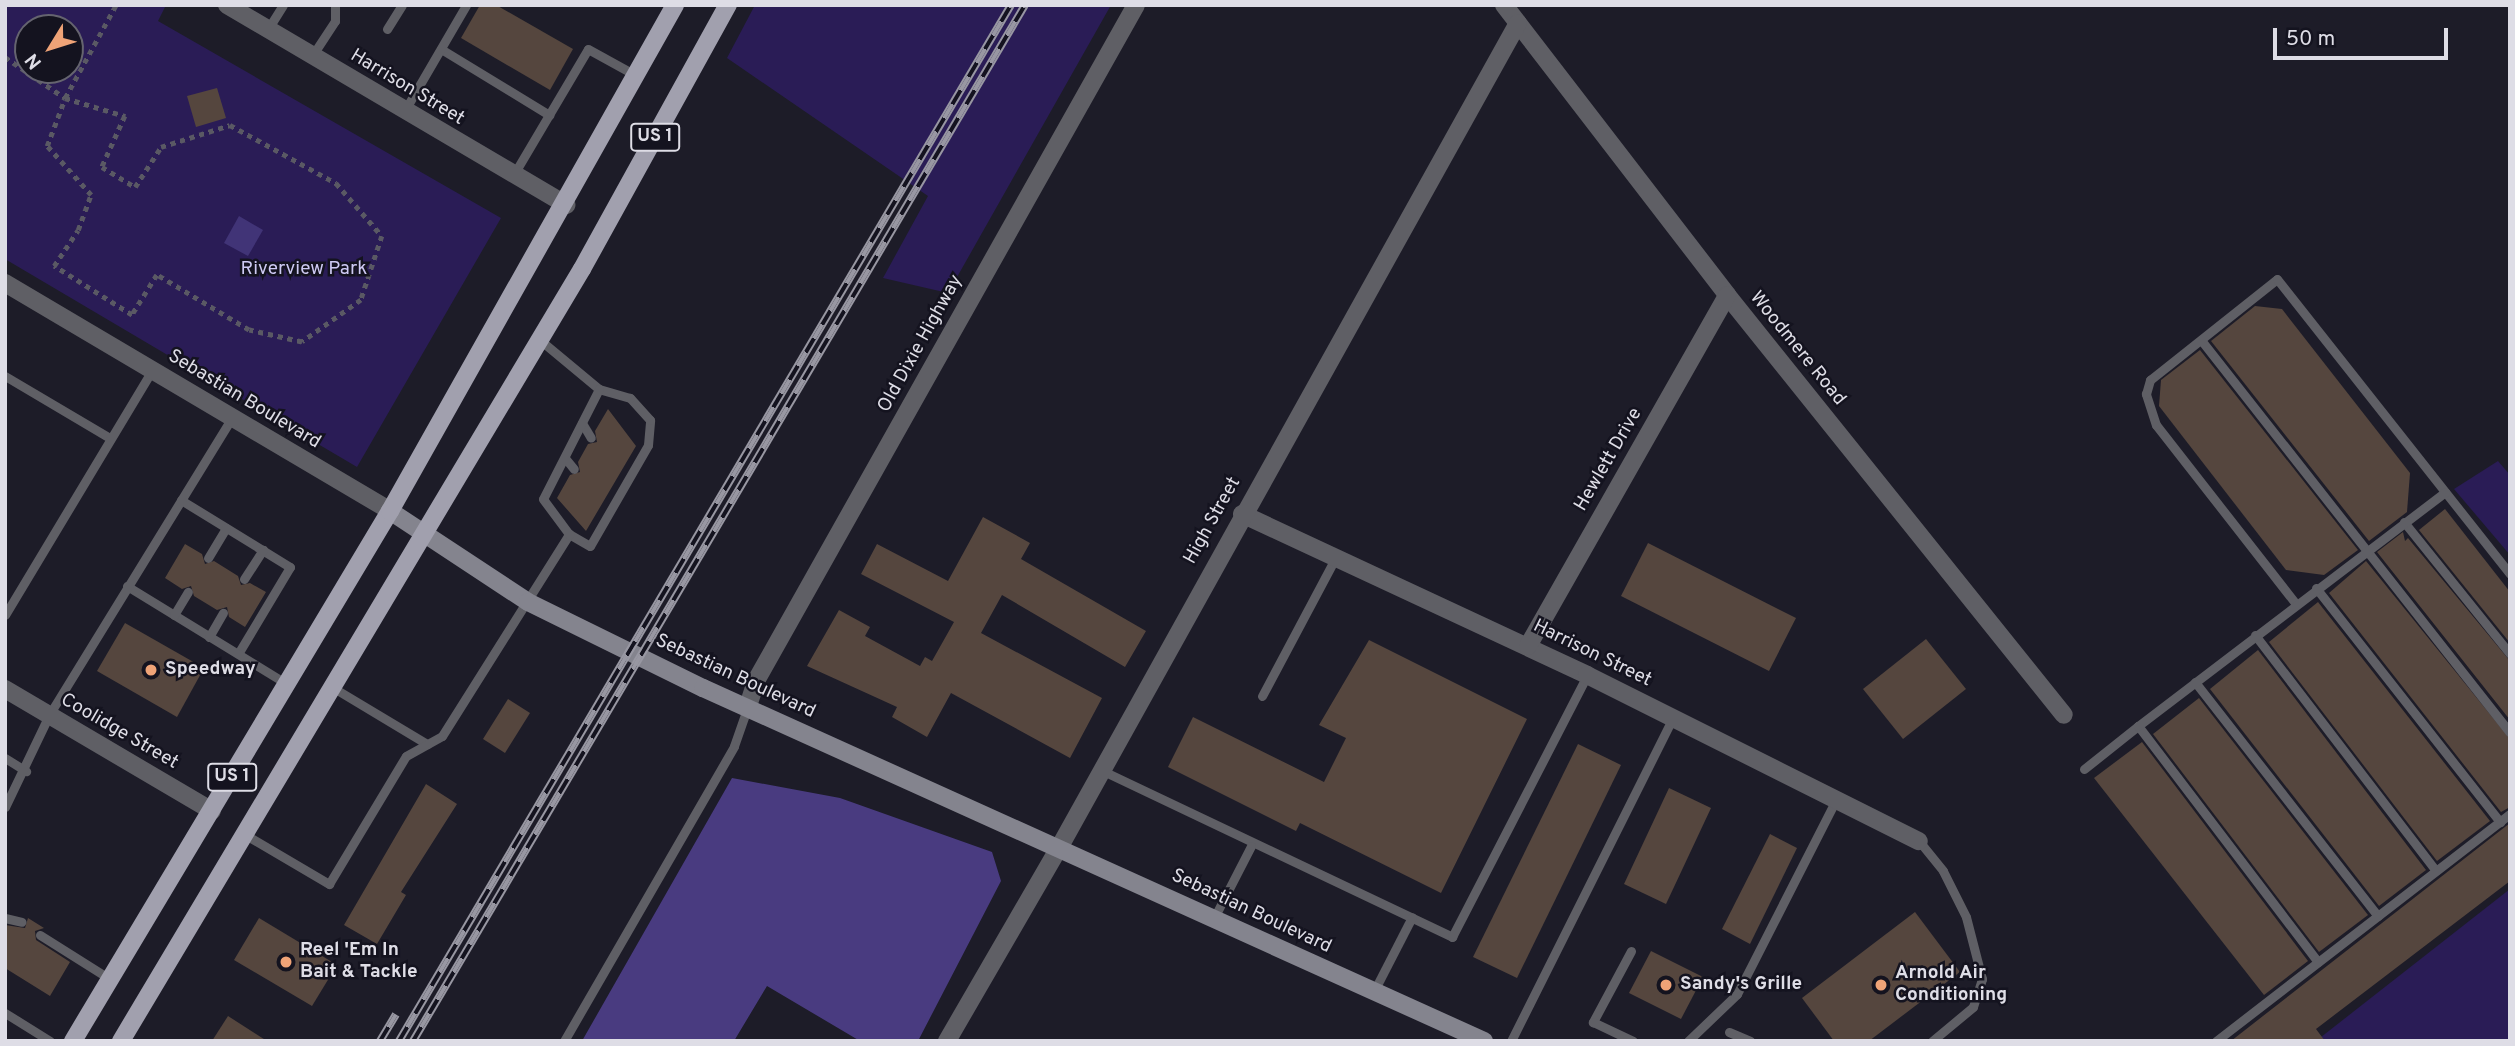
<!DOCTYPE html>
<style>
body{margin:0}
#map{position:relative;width:2515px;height:1046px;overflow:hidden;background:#1d1c28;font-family:Overpass,sans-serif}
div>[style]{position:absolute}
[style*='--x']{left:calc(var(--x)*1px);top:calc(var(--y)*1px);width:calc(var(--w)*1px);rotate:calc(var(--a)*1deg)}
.green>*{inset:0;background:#2a1c56}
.forest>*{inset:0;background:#493b80}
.water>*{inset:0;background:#413477}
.building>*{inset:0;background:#55463e}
.path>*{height:4.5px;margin-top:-2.25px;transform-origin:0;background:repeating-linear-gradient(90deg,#5a5964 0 5px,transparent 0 10px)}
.service>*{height:9px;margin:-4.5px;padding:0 4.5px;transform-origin:4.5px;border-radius:4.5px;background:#5f5f65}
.minor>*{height:18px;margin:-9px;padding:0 9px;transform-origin:9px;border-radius:9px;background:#5f5f65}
.tertiary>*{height:18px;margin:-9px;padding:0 9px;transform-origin:9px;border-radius:9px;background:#5f5f65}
.secondary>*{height:18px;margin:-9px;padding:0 9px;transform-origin:9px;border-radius:9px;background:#84848e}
.primary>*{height:18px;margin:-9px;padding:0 9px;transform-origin:9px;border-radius:9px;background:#a1a0ae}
.rail>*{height:8px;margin-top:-4px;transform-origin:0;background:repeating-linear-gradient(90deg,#14131f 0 16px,#9897a2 0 32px);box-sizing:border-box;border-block:2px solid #9897a2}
.dots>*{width:19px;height:19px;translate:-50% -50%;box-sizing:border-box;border:4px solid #14131f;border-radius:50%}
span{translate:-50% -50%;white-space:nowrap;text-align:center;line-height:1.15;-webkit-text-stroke:5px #14131f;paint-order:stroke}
.shield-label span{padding:2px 5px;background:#14131f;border:2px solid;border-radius:5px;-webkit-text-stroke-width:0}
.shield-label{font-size:18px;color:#dedde6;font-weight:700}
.street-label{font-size:19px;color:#dedde6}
.park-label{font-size:19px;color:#cecaf3}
.poi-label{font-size:19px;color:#dedde6;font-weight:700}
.left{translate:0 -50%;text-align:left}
.frame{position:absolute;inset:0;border:7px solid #dedde6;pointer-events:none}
.north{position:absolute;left:14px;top:14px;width:70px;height:70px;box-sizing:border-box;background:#14131f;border:2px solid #65646f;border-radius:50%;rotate:232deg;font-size:19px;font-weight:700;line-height:28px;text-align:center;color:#dedde6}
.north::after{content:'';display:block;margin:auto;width:24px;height:32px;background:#efa377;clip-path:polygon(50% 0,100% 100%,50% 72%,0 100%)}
.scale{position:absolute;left:2273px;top:28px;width:175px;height:32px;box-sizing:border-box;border:4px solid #dedde6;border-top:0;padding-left:9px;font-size:21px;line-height:24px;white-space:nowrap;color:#dedde6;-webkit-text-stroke:5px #14131f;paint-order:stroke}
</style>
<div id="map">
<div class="green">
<i style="clip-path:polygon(evenodd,5px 5px,166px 5px,158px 21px,501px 218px,357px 467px,5px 259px,5px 5px,28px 28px,70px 28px,70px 70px,28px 70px,28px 28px)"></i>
<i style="clip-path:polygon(755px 5px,1111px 5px,948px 293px,883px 278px,928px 196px,727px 58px)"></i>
<i style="clip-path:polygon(2498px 461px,2510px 475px,2510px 555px,2454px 489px)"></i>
<i style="clip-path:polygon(2510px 889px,2510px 1041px,2316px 1041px)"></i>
</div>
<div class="forest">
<i style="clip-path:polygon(732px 778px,840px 798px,992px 852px,1001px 881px,918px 1041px,860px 1041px,767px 986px,734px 1041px,582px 1041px)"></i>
</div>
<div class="water">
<i style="clip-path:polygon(239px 216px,263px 230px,248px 256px,224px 243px)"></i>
</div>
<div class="building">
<i style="clip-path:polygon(480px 5px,496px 5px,573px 49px,550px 90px,461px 38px)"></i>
<i style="clip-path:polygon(217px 88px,226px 118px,196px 127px,187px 96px)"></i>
<i style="clip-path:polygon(2255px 306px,2282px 309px,2410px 473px,2407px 512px,2369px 541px,2211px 341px)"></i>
<i style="clip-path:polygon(2200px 350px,2358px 550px,2324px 575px,2286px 570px,2159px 406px,2161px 380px)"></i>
<i style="clip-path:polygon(608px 409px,636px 446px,586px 531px,557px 498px,570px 475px,580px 472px,578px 462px,588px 444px,597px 442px,595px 431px)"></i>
<i style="clip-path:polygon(2445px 509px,2510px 592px,2510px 643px,2419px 530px)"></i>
<i style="clip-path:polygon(983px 517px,1030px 543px,1021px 559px,1146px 631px,1125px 667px,1002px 595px,981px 633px,1102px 698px,1070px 758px,951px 693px,927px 737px,892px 717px,897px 707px,807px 666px,839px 610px,870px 627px,865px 636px,920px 666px,925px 657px,932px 661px,954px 622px,861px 574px,877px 544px,948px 581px)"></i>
<i style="clip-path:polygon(2403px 532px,2405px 541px,2408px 538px,2510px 661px,2510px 720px,2377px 552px)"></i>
<i style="clip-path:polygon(1648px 543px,1796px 618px,1769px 671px,1621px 596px)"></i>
<i style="clip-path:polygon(185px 544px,202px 554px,205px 564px,214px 561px,238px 576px,241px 585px,250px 583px,266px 592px,245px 627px,229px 617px,227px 607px,217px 610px,194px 596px,191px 586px,182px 589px,165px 578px)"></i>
<i style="clip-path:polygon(2366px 561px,2510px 739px,2510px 807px,2501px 812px,2329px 593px)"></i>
<i style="clip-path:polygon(2318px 602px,2490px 821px,2437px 861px,2269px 642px)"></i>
<i style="clip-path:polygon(125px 623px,204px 668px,177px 717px,97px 671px)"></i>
<i style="clip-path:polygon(1926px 639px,1966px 689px,1903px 739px,1863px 689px)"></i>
<i style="clip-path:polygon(1369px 640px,1527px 719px,1441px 893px,1300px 823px,1296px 831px,1168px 767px,1193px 717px,1324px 782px,1346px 738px,1319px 725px)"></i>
<i style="clip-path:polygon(2258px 650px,2426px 870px,2379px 906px,2210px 689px)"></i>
<i style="clip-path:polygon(2199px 698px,2368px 915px,2319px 952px,2153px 734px)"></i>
<i style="clip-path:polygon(508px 699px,530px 713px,505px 753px,483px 739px)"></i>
<i style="clip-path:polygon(2142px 742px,2308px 961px,2264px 995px,2094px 778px)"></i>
<i style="clip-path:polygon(1578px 744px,1621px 765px,1517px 978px,1473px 957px)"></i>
<i style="clip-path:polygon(426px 784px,457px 804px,401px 892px,406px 895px,377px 944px,344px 925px)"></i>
<i style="clip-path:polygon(1669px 788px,1711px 808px,1666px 904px,1624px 884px)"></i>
<i style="clip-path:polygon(2510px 823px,2510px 881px,2316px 1029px,2325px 1041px,2231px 1041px)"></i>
<i style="clip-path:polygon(1770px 834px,1797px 848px,1750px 944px,1722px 929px)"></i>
<i style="clip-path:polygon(1915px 912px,1960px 972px,1869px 1041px,1834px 1041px,1802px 998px)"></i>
<i style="clip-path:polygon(28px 918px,44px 928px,35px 931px,36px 940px,70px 962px,50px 996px,5px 968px,5px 925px,25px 928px)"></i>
<i style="clip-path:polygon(259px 918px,337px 965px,312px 1006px,234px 960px)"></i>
<i style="clip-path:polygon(1651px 951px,1703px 977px,1681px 1019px,1629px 993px)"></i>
<i style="clip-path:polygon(228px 1016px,267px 1041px,212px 1041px)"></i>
</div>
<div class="path">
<i style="--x:5;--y:57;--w:73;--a:34.3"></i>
<i style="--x:65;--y:98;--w:63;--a:16.7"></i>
<i style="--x:125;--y:116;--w:56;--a:114.3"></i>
<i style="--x:102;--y:167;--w:39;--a:31"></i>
<i style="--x:135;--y:187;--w:48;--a:-57"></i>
<i style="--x:161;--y:147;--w:72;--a:-17.7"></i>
<i style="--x:230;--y:125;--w:121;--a:28.7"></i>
<i style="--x:336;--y:183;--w:70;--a:49"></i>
<i style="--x:382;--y:236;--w:67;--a:108.2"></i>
<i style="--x:361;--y:300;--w:72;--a:144.6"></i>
<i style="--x:302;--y:342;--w:54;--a:-167.2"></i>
<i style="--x:249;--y:330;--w:107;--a:-149.1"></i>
<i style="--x:157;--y:275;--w:47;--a:122"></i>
<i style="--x:132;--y:315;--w:92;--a:-147.9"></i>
<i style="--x:54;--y:266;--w:43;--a:-56.3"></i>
<i style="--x:78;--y:230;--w:37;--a:-70"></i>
<i style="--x:91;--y:195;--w:66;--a:-131.9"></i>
<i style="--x:47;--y:146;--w:51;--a:-69.4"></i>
<i style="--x:65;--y:98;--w:106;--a:-61.3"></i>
</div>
<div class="service">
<i style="--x:268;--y:29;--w:28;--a:-58"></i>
<i style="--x:387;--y:29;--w:28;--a:-58"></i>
<i style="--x:441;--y:49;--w:127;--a:31.4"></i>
<i style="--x:312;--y:56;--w:42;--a:-56.7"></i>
<i style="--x:335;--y:21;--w:16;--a:-90"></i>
<i style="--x:405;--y:110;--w:121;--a:-59.8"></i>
<i style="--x:514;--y:174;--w:145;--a:-59.4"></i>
<i style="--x:588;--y:49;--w:56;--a:28.9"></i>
<i style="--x:540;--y:340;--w:77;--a:39.7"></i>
<i style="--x:2201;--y:340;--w:499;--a:51.8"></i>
<i style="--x:5;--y:376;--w:122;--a:30.6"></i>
<i style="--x:582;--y:423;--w:17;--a:59"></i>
<i style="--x:565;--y:458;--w:14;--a:51"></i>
<i style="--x:181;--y:500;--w:128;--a:31.6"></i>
<i style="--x:290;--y:567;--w:101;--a:120.9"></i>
<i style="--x:2404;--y:522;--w:169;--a:51.2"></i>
<i style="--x:208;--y:558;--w:35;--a:-59"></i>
<i style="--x:244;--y:579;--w:35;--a:-57"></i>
<i style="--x:127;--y:586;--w:188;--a:31.5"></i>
<i style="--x:2316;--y:588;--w:298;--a:51.8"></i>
<i style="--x:2296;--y:604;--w:227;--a:-128"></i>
<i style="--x:2156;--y:425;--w:33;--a:-108"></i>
<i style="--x:2146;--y:394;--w:15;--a:-74"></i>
<i style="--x:2150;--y:380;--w:162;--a:-38.5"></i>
<i style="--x:2277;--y:279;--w:376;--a:51.7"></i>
<i style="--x:5;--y:615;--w:286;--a:-59"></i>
<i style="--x:174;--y:615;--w:27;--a:-59"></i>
<i style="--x:2255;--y:635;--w:297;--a:52.5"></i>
<i style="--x:209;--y:637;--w:28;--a:-60"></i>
<i style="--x:2195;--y:682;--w:297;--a:52"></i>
<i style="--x:332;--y:687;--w:111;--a:31"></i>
<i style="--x:1262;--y:696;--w:157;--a:-62"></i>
<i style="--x:5;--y:758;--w:25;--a:32"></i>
<i style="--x:2084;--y:769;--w:69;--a:-38.5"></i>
<i style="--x:1101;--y:770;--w:389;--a:25.4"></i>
<i style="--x:1452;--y:937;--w:295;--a:-62.7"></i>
<i style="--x:5;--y:807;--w:102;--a:-64.4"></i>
<i style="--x:49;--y:715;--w:350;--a:-58.4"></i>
<i style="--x:244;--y:834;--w:99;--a:30.5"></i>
<i style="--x:329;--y:884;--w:149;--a:-59"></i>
<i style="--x:406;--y:756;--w:41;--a:-29.1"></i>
<i style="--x:442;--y:736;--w:239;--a:-57.8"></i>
<i style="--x:569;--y:534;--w:24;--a:30"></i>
<i style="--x:590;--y:546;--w:116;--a:-60.1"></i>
<i style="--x:648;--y:445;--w:25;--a:-85"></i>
<i style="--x:650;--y:420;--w:30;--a:-132"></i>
<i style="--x:630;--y:398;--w:32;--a:-164"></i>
<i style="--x:599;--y:389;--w:123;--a:117"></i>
<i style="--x:543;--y:499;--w:44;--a:53.4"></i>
<i style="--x:1919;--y:841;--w:38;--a:51"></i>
<i style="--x:1943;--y:871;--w:51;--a:63.4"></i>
<i style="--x:1966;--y:917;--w:64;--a:75.5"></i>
<i style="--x:1982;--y:979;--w:29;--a:108"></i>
<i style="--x:1973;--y:1007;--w:53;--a:140.3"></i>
<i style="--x:5;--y:918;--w:17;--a:13"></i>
<i style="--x:1214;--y:918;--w:81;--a:-62.8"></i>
<i style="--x:40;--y:935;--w:83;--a:32.2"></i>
<i style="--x:1631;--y:951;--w:81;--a:118.2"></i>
<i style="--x:1593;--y:1022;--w:44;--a:25.4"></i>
<i style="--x:2318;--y:962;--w:297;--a:-127.3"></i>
<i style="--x:2138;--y:726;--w:386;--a:-37.3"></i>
<i style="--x:1374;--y:991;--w:83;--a:-62.8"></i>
<i style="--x:5;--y:1013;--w:53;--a:31.9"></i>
<i style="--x:1729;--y:1032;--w:23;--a:23"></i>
<i style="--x:564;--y:1041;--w:340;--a:-60"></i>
<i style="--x:734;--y:746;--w:42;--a:-70.7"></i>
<i style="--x:1511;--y:1041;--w:362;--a:-63.4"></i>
<i style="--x:1688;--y:1041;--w:68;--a:-43.8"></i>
<i style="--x:1737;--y:994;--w:220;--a:-63"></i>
<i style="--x:2216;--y:1041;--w:371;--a:-37.7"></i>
</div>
<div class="minor">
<i style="--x:227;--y:5;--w:394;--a:30.5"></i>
<i style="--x:1504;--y:5;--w:366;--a:52.4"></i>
<i style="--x:1727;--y:295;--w:538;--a:51.26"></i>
<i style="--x:1242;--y:514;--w:381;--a:25"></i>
<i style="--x:1587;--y:675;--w:371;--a:26.6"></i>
<i style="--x:1528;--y:646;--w:403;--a:-60.4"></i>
<i style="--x:5;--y:689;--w:240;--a:30.5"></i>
<i style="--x:748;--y:706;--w:28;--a:-72"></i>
<i style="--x:757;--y:679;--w:773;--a:-60.65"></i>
<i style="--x:1059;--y:848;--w:944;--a:-60.91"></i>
</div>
<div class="tertiary">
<i style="--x:5;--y:283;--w:447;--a:30.6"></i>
<i style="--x:947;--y:1041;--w:223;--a:-59.9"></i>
</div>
<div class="secondary">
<i style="--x:390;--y:511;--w:165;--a:33.4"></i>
<i style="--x:528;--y:602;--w:195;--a:26.2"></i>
<i style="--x:703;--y:688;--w:857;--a:24.32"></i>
</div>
<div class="primary">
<i style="--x:73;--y:1041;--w:618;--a:-59.12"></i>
<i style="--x:390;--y:511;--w:581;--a:-60.61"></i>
<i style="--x:121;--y:1041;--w:899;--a:-59.16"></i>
<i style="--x:582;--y:269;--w:302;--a:-61.1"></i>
</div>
<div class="rail">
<i style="--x:380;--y:1041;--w:31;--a:-59"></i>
<i style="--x:399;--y:1041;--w:1203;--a:-59.43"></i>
<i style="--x:413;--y:1041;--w:1203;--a:-59.43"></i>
</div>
<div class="dots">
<i style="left:151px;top:670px;background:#efa377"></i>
<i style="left:286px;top:962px;background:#efa377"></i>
<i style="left:1666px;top:985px;background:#efa377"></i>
<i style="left:1881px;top:985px;background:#efa377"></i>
</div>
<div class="shield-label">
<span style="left:655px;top:137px">US 1</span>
<span style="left:232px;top:777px">US 1</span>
</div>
<div class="street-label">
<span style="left:407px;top:88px;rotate:31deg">Harrison Street</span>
<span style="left:921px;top:344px;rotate:-61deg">Old Dixie Highway</span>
<span style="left:1797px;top:349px;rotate:51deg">Woodmere Road</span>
<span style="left:244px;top:400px;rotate:31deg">Sebastian Boulevard</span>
<span style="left:1609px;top:460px;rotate:-60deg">Hewlett Drive</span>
<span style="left:1213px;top:521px;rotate:-61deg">High Street</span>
<span style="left:1592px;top:654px;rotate:26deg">Harrison Street</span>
<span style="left:735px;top:677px;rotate:25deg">Sebastian Boulevard</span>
<span style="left:119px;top:732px;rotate:30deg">Coolidge Street</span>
<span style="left:1251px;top:912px;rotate:25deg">Sebastian Boulevard</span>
</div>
<div class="park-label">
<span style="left:304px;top:270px">Riverview Park</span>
</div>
<div class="poi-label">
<span class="left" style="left:165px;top:670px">Speedway</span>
<span class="left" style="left:300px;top:962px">Reel 'Em In<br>Bait &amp; Tackle</span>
<span class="left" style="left:1895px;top:985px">Arnold Air<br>Conditioning</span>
<span class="left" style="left:1680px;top:985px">Sandy's Grille</span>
</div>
<div class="frame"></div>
<div class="north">N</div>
<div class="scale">50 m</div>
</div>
